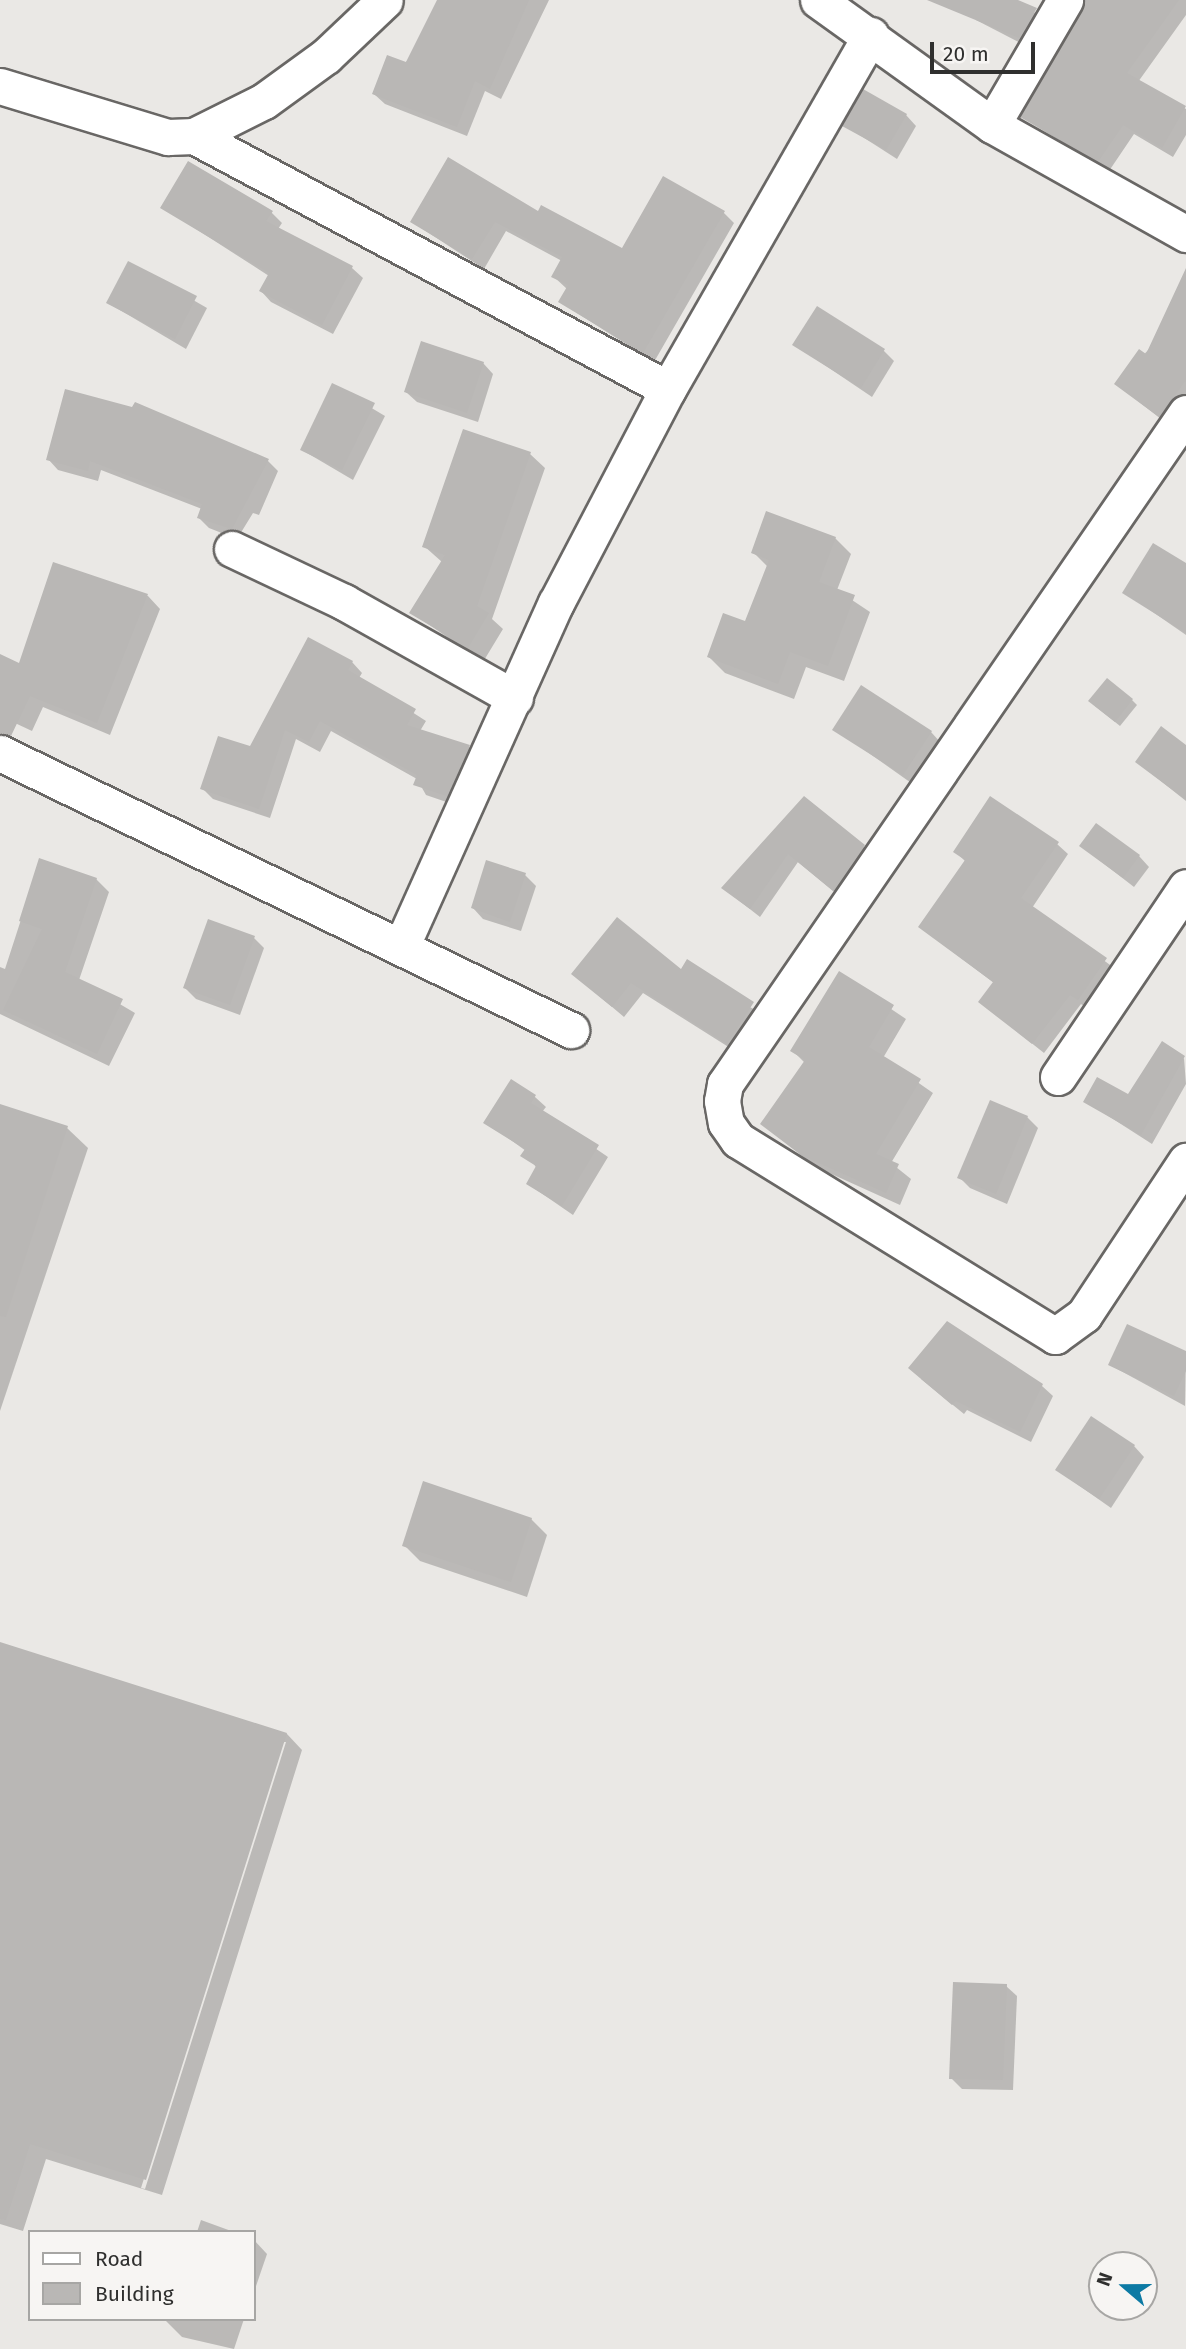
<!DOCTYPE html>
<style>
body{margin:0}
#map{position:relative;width:1186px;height:2349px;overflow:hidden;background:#eae8e5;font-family:"Fira Sans",sans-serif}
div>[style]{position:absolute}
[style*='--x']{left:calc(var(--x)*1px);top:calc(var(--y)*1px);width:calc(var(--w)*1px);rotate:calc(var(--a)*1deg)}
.shadow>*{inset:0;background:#0003}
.building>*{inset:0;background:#b9b7b5}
.roads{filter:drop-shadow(2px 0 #696765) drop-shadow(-2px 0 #696765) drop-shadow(0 2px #696765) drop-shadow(0 -2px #696765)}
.minor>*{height:35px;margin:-17.5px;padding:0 17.5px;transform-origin:17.5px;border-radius:17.5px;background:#fff}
span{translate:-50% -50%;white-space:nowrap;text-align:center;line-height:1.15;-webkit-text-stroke:5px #f7f5f3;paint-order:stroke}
.legend{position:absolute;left:28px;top:2230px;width:228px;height:91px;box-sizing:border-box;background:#f7f5f3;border:2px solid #a7a6a4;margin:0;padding:9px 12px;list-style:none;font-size:21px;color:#2f2f2e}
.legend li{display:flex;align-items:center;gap:14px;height:35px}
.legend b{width:35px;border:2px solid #a7a6a4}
.north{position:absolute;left:1088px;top:2251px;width:70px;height:70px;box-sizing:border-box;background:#f7f5f3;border:2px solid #a7a6a4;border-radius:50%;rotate:290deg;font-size:19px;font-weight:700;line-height:28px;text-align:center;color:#2f2f2e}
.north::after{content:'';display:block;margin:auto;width:24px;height:32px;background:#0d7aa4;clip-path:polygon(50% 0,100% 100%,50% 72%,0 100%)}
.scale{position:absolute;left:930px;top:42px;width:105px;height:32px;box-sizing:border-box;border:4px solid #2f2f2e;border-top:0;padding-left:9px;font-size:21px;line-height:24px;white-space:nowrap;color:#2f2f2e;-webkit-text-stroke:5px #f7f5f3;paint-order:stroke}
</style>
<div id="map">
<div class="shadow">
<i style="clip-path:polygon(468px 0,549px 0,501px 99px,485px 91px,467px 136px,385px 104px,374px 94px)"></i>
<i style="clip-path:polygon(984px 0,1014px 0,1047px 20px,1030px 48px,976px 20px)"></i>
<i style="clip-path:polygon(1084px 0,1186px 0,1186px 15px,1138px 82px,1186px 109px,1186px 135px,1173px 157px,1134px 134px,1109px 171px,1022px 117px)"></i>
<i style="clip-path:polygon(906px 115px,916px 126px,897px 159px,844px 125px)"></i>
<i style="clip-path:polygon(162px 207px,271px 212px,282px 223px,278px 229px,352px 268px,363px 278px,333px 334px,271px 302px,261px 291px,269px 276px)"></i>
<i style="clip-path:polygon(723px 212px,734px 223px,654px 362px,560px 302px,567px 289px,553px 276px,562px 261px,506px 231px,484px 269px,412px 222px,539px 213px,622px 250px)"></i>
<i style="clip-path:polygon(129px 263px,207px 308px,186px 349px,108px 303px)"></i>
<i style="clip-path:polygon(1186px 310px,1186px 405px,1170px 426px,1116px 384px)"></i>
<i style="clip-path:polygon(795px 345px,884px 351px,894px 361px,872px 397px)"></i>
<i style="clip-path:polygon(483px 363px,493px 374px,478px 422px,417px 402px,406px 392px)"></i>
<i style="clip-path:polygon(333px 385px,385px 416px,353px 480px,302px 450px)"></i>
<i style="clip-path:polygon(530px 454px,545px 468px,492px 619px,503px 629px,483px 662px,411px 612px,442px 562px,424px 546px)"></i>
<i style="clip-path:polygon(48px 459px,268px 461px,278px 471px,259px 515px,253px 513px,237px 539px,209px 528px,199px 518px,202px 509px,101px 470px,98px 481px,58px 470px)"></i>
<i style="clip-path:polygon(835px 538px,851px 554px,837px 590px,870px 612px,844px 681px,806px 667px,794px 699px,725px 673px,709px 657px,746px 623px,768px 567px,753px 552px)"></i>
<i style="clip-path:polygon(55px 564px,148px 596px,160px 609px,110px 735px,43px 707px,32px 731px,0 716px,0 656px,20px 665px)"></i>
<i style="clip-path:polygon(1186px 565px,1186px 635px,1124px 592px)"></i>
<i style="clip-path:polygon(352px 662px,362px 673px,359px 678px,426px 721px,420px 731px,469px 747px,479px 757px,458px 806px,426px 795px,417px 779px,331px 731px,320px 752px,296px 739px,270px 818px,213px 799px,202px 788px)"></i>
<i style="clip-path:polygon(1132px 700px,1137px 705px,1120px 726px,1095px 706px)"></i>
<i style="clip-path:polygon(835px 729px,931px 732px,941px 743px,914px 785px)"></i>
<i style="clip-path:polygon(1186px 745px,1186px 801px,1137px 762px)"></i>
<i style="clip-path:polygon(805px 798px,873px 855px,843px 899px,798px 862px,760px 917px,723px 888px)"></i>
<i style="clip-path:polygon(1057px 844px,1068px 854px,1032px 908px,1117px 970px,1089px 1010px,1081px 1004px,1044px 1053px,980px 1002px,994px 983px,920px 927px,966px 862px,955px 851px)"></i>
<i style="clip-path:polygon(1081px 846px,1139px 856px,1149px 867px,1134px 887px)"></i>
<i style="clip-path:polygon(40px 861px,96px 879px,109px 892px,79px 980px,135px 1013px,109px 1066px,0 1014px,0 967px,5px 969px)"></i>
<i style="clip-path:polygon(525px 875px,536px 886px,521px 931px,483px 919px,473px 908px)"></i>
<i style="clip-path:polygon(254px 938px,264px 948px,240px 1015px,196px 999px,185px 988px)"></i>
<i style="clip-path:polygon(682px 971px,763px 1014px,738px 1053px,643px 993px,624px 1017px,573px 974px)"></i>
<i style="clip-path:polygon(839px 974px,906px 1019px,883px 1058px,933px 1093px,891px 1163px,911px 1179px,900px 1205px,816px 1167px,762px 1124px,805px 1063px,793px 1051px)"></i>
<i style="clip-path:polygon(1184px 1058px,1186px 1084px,1152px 1144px,1085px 1101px,1129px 1097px)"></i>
<i style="clip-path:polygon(512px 1082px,535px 1097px,546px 1107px,542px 1112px,608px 1157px,573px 1215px,528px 1184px,537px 1169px,526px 1151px,486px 1122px)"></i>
<i style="clip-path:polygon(0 1106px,67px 1128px,88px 1148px,0 1411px)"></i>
<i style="clip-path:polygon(1027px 1117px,1038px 1128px,1007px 1204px,970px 1188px,960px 1178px)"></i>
<i style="clip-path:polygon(1186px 1353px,1185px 1406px,1110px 1365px)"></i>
<i style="clip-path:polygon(921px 1379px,1042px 1386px,1053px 1396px,1031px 1442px,967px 1410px,964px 1414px)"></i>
<i style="clip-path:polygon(1134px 1446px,1144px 1457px,1111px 1508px,1057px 1470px)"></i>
<i style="clip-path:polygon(531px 1519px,547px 1535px,527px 1597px,420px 1561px,404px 1545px)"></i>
<i style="clip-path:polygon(evenodd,0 1644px,287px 1734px,302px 1750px,162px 2195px,46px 2159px,23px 2231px,0 2224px,0 1644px,283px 1742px,286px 1742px,145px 2189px,141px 2188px,283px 1742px)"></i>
<i style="clip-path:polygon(1006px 1986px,1017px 1996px,1013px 2090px,962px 2089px,951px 2078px)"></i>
<i style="clip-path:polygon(201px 2220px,234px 2232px,197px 2232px)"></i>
<i style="clip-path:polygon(254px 2240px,267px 2254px,254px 2292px)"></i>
<i style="clip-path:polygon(244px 2319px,234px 2349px,182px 2337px,166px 2321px)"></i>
</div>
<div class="building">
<i style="clip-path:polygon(437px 0,529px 0,490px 89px,475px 81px,457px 127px,372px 94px,387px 55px,406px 62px)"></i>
<i style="clip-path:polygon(927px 0,1018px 0,1037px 8px,1019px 38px)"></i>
<i style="clip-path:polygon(1085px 0,1179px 0,1127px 73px,1186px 106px,1162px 148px,1123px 125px,1098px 162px,1020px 117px)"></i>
<i style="clip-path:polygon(863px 89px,907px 114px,886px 150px,842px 126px)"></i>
<i style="clip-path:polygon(448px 157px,538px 211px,541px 205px,622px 248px,663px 176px,725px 211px,643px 353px,558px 302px,568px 285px,551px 277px,562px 257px,495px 222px,472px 259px,410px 222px)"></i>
<i style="clip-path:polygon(188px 161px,273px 211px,266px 221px,353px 266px,322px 325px,259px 291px,269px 273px,160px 208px)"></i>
<i style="clip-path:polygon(128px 261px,197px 296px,175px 339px,106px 303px)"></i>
<i style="clip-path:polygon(1186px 268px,1186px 380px,1159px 417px,1114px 384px,1139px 349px,1146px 354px)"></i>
<i style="clip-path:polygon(817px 306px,885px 349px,861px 388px,792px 345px)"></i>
<i style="clip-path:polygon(421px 341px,484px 362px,467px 413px,404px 392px)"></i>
<i style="clip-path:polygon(332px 383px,375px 403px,342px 470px,300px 450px)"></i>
<i style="clip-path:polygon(65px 389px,132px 407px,135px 402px,269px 459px,232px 529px,197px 518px,202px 504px,90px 461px,88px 471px,46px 460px)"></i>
<i style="clip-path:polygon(463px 429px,531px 452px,477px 606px,489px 613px,468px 648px,409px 613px,445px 555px,422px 547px)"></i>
<i style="clip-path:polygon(766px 511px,836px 537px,819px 582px,855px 595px,828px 666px,790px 652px,778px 684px,707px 657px,723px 613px,745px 621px,769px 560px,751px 553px)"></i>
<i style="clip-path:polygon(1153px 543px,1186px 563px,1186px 633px,1122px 593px)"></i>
<i style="clip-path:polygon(53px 562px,148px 594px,97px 723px,30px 696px,11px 736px,0 733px,0 654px,19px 663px)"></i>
<i style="clip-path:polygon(308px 637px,353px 661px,348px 670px,416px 709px,407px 725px,470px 745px,447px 796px,413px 785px,417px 775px,320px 721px,309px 742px,285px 730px,259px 809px,200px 789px,218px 736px,250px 746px)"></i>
<i style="clip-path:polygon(1107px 678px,1133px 699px,1115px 722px,1088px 701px)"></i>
<i style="clip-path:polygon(861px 685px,932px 731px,903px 775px,832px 730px)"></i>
<i style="clip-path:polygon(1161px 726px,1186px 745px,1186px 800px,1135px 762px)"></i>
<i style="clip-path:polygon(804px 796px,865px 845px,833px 891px,788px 854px,750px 909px,721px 888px)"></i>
<i style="clip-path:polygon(990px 796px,1059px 842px,1021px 898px,1107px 958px,1078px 1000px,1070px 995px,1032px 1044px,978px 1002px,993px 982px,918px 927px,965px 860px,953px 852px)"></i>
<i style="clip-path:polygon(1096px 823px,1140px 855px,1123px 878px,1079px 846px)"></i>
<i style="clip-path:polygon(39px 858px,97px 878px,65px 972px,123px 999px,97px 1054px,3px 1010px,42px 929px,19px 921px)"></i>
<i style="clip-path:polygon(486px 860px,526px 873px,510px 922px,471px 908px)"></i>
<i style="clip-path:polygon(617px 917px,681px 969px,687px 959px,754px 1002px,727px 1044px,631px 983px,612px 1007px,571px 974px)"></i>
<i style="clip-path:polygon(208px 919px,255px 936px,230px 1005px,183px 988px)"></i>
<i style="clip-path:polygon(839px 971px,894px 1005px,869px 1047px,921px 1079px,876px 1154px,899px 1164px,886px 1193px,801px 1155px,760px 1124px,805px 1060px,790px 1051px)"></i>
<i style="clip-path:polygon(1162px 1041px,1185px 1056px,1141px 1135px,1083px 1102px,1097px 1077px,1128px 1094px)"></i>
<i style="clip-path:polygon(511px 1079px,536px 1095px,531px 1103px,599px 1145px,562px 1206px,526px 1184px,536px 1166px,520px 1156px,525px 1149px,483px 1123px)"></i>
<i style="clip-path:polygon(990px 1100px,1028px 1116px,996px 1194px,957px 1178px)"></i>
<i style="clip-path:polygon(0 1104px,68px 1126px,6px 1317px,0 1316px)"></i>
<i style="clip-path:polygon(947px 1321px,1043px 1384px,1020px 1432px,956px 1401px,952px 1405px,908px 1368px)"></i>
<i style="clip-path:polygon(1127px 1324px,1186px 1351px,1186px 1371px,1174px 1396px,1108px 1365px)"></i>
<i style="clip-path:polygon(1091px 1416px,1135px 1445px,1099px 1499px,1055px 1470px)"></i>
<i style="clip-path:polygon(423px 1481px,532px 1518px,511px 1582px,402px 1546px)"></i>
<i style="clip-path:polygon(0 1642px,287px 1733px,146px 2180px,30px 2144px,6px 2220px,0 2219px)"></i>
<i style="clip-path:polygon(953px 1982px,1007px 1984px,1003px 2080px,949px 2079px)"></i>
</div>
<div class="roads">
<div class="minor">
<i style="--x:818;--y:0;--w:214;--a:35.7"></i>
<i style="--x:992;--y:125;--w:223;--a:29.3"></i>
<i style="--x:0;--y:86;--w:176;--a:16.9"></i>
<i style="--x:168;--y:137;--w:26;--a:-2"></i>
<i style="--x:194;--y:136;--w:78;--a:-26.6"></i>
<i style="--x:264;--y:101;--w:77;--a:-36"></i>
<i style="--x:326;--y:56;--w:81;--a:-43.5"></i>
<i style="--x:992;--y:125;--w:145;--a:-59.7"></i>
<i style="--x:194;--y:136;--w:537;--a:28.09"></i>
<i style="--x:1186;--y:413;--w:814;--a:124.49"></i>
<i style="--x:725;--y:1084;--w:17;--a:100"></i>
<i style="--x:722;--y:1101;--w:22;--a:80"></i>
<i style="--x:726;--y:1123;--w:21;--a:55"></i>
<i style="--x:738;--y:1140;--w:373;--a:31.7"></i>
<i style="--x:1055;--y:1336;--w:36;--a:-36"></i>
<i style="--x:1084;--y:1315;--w:185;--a:-56.5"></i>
<i style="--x:232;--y:549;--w:124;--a:25.3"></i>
<i style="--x:344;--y:602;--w:196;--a:29.3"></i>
<i style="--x:0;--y:753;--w:635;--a:25.88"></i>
<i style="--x:402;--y:945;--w:375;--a:-65.8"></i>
<i style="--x:556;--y:603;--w:242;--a:-62.4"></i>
<i style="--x:668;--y:389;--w:408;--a:-60.2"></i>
<i style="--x:1058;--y:1077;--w:229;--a:-56"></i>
</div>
</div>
<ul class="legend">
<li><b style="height:9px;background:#fff"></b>Road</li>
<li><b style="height:19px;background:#b9b7b5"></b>Building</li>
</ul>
<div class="north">N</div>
<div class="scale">20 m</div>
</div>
